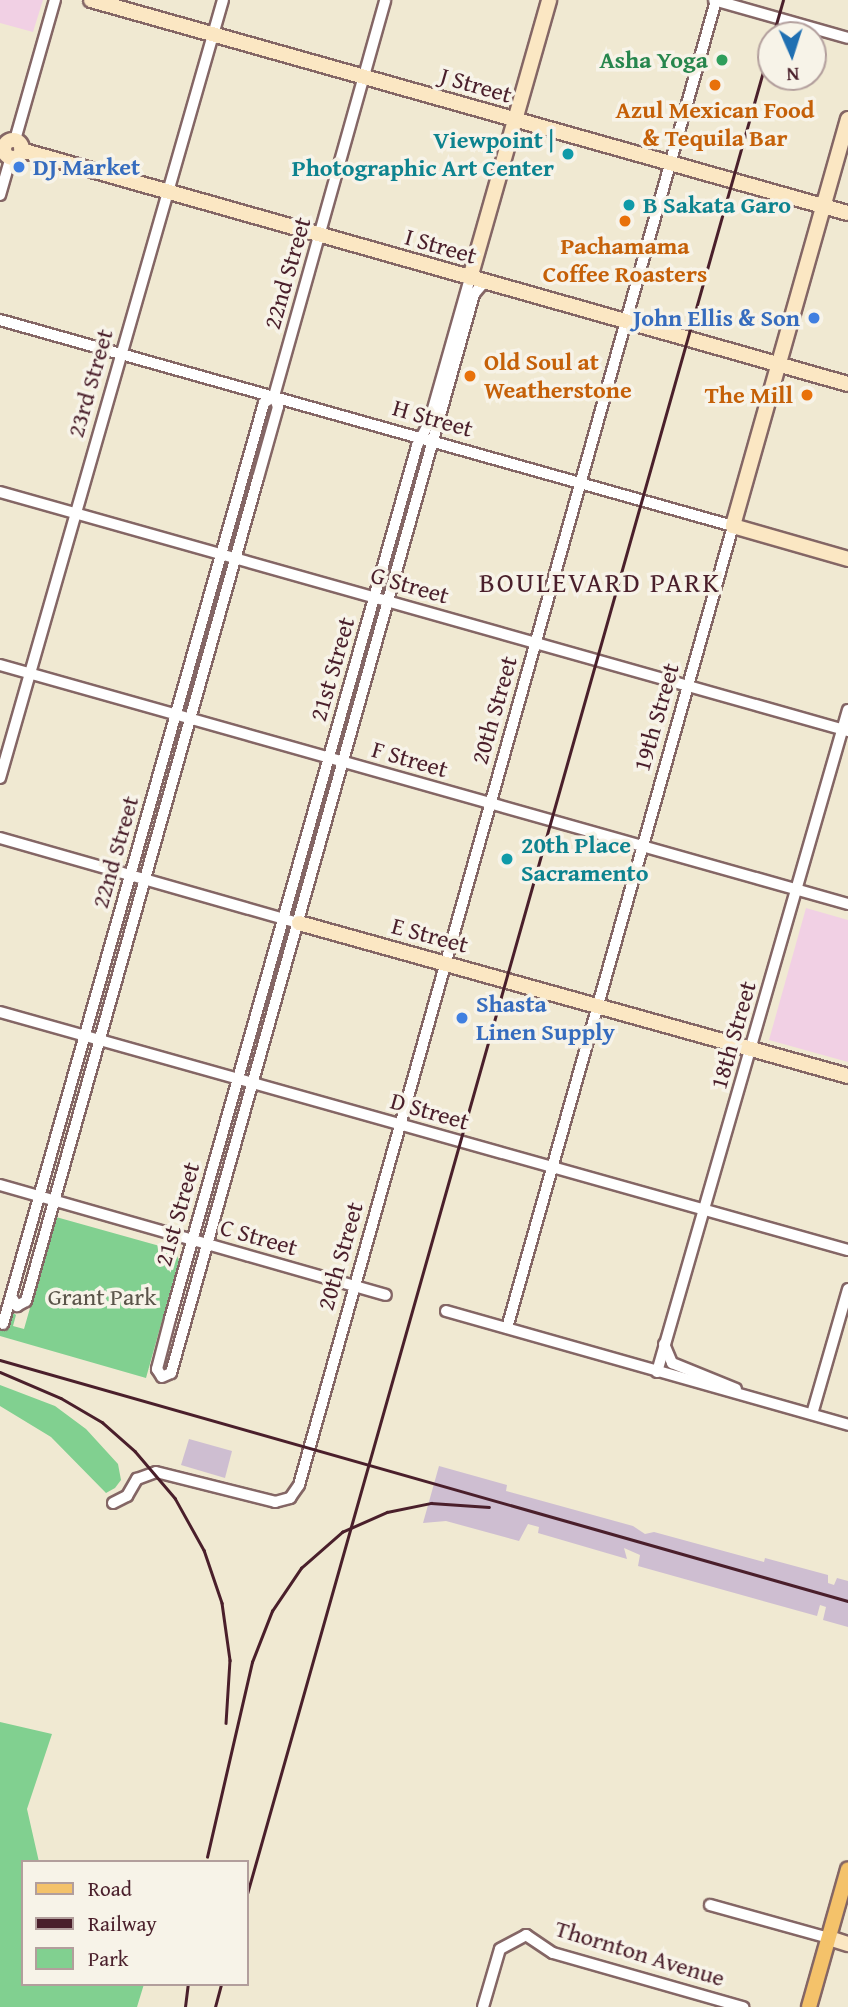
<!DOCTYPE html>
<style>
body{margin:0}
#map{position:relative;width:848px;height:2007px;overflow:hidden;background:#f0e9d2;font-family:"Gentium Book Plus",serif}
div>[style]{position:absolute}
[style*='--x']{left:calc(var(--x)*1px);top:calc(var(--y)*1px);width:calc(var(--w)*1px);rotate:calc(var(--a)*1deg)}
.built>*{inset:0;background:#f1d0e4}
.industrial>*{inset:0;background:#cebed1}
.green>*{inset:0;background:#81d090}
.roads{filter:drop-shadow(2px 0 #846665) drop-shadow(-2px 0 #846665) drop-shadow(0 2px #846665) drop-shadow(0 -2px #846665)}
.street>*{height:10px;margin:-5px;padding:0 5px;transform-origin:5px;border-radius:5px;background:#fff}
.secondary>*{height:14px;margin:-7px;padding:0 7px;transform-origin:7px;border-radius:7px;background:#fbe7c3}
.secondary>.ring{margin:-7px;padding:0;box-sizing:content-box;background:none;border:14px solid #fbe7c3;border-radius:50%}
.primary>*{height:14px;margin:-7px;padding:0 7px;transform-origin:7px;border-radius:7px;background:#f4c26a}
.rail>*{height:2.5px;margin:-1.25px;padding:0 1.25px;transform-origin:1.25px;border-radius:1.25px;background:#4a1f2b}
.dots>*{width:19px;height:19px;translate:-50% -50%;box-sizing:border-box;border:4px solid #f7f3e8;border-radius:50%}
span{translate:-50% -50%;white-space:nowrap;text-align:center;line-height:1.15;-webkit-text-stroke:7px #f7f3e8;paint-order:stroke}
.leisure-label{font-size:24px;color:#27864d;font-weight:700}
.right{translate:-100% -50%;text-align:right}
.street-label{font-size:24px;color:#4a1f2b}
.food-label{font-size:24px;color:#c56008;font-weight:700}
.left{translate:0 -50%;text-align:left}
.culture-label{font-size:24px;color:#0d838f;font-weight:700}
.shop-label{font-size:24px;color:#366cbe;font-weight:700}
.park-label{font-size:24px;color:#5a5449}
.quarter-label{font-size:28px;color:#4a1f2b;letter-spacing:2px}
.legend{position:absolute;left:21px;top:1860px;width:228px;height:126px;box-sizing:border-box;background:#f7f3e8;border:2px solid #b29e9c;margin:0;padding:9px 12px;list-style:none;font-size:21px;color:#4a1f2b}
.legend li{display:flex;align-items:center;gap:14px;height:35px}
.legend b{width:35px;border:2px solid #b29e9c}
.north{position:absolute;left:757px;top:21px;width:70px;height:70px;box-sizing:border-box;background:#f7f3e8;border:2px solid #b29e9c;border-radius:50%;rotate:177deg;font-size:19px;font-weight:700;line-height:28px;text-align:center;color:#4a1f2b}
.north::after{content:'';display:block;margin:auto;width:24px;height:32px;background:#1f6fb2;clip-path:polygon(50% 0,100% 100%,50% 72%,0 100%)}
</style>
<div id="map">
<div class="built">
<i style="clip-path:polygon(0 0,43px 0,33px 32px,0 23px)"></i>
<i style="clip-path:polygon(806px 908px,848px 920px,848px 1062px,769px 1040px)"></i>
</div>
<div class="industrial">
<i style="clip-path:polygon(189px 1439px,232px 1451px,225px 1478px,181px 1465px)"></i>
<i style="clip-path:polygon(439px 1466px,507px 1485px,506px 1491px,633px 1526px,645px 1534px,654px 1532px,764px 1562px,765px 1558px,828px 1575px,828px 1583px,834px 1585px,837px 1578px,848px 1581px,848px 1627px,823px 1620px,826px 1607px,820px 1605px,817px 1616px,638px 1566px,640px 1555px,624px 1548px,627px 1559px,538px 1533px,539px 1527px,528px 1524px,519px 1541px,446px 1521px,423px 1523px)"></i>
</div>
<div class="green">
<i style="clip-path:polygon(56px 1217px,174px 1250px,179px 1260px,146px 1378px,0 1336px,0 1326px,6px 1328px,12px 1312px,16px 1315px,13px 1326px,24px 1329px)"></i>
<i style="clip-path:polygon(0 1385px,55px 1406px,86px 1429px,118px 1464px,121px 1480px,115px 1488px,106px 1493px,51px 1437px,0 1406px)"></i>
<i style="clip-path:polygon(0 1722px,52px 1734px,27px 1809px,39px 1862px,23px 1862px,23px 1984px,144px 1984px,137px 2007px,0 2007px)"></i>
</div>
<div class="roads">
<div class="street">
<i style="--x:714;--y:0;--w:139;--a:15.8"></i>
<i style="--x:15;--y:140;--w:146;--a:-74.1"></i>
<i style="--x:0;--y:195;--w:40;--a:-74"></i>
<i style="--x:470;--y:278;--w:151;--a:105.8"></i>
<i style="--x:429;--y:423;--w:26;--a:118"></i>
<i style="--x:417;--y:446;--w:907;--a:105.8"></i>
<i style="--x:170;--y:1319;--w:52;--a:104.6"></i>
<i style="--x:157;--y:1369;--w:9;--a:58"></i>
<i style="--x:162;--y:1377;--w:10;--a:-24"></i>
<i style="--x:171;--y:1373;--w:1121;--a:-74.31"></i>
<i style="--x:474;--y:294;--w:16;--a:-50"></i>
<i style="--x:0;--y:320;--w:761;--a:15.7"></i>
<i style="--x:733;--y:526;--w:833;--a:105.74"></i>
<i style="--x:0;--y:492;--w:881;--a:15.74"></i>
<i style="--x:0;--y:665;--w:881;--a:15.74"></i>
<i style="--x:0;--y:778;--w:809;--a:-74.01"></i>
<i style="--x:0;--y:838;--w:311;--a:15.9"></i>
<i style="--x:0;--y:1012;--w:881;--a:15.68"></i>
<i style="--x:0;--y:1185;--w:401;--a:15.9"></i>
<i style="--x:11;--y:1296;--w:12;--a:59"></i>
<i style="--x:17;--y:1306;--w:10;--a:-29"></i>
<i style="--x:26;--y:1301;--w:855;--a:-74.26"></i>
<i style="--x:258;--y:478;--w:74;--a:-74.3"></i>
<i style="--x:278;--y:407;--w:12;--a:-110"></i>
<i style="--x:274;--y:396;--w:411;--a:-74.3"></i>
<i style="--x:446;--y:1311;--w:418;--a:15.8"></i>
<i style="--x:3;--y:1324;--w:957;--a:-74.18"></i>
<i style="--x:264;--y:403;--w:12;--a:-35"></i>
<i style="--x:664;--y:1344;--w:21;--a:67"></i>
<i style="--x:672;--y:1363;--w:69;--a:22.1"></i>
<i style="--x:657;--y:1372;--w:689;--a:-73.91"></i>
<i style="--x:812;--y:1414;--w:130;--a:-73.9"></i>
<i style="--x:113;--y:1503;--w:16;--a:-27"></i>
<i style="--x:127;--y:1496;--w:20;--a:-60"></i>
<i style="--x:137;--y:1479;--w:20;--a:-20"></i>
<i style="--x:156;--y:1472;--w:123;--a:14.1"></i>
<i style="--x:275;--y:1502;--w:16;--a:-15"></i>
<i style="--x:290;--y:1498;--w:16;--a:-55"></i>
<i style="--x:299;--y:1485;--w:1542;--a:-74.31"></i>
<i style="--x:710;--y:1905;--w:123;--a:15.5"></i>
<i style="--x:483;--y:2007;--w:60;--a:-73.7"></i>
<i style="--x:500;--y:1949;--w:30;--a:-28"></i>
<i style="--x:526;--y:1935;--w:32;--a:34"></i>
<i style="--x:553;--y:1953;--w:198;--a:15.9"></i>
</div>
<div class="secondary">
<i style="--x:91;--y:0;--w:786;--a:15.72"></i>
<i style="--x:848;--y:119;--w:423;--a:105.8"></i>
<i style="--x:733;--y:526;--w:120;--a:16"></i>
<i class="ring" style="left:4px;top:140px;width:4px;height:4px"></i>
<i style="--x:21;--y:150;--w:859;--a:15.8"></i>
<i style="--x:470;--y:278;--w:289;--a:-74.1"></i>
<i style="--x:299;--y:923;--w:570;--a:15.57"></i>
<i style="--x:829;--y:1938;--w:20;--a:18"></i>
</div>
<div class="primary">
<i style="--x:809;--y:2007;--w:143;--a:-74.2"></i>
</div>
</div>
<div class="rail">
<i style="--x:773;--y:35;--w:36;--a:-74"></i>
<i style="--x:0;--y:1360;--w:882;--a:15.87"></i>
<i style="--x:0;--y:1372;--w:66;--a:23.1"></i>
<i style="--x:61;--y:1398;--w:48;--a:30.3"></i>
<i style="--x:102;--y:1422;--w:44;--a:41.3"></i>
<i style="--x:135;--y:1451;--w:62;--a:49.6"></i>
<i style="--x:175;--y:1498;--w:60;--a:60.9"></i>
<i style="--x:204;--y:1550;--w:56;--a:71.2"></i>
<i style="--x:222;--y:1603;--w:58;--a:82"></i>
<i style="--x:230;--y:1660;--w:63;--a:93.6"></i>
<i style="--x:207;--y:1857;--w:200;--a:-77"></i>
<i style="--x:252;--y:1662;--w:55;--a:-68.6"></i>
<i style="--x:272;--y:1611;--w:52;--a:-56"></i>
<i style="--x:301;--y:1568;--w:55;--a:-41.3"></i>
<i style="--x:342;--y:1532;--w:49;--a:-24"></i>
<i style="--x:387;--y:1512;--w:45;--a:-11.6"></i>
<i style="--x:431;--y:1503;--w:58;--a:3.9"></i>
<i style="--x:247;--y:1894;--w:1924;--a:-74.19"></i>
<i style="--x:185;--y:2007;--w:23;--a:-83"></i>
<i style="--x:215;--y:2007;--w:24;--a:-75"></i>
</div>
<div class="dots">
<i style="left:722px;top:60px;background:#2e9e5b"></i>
<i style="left:715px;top:85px;background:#e8710a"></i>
<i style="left:568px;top:154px;background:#0f9aa8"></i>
<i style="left:19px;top:167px;background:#3f7fe0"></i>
<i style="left:629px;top:205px;background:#0f9aa8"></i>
<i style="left:625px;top:221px;background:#e8710a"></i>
<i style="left:814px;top:318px;background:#3f7fe0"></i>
<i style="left:470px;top:376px;background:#e8710a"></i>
<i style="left:807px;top:395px;background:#e8710a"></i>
<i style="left:507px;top:859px;background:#0f9aa8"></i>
<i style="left:462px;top:1018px;background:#3f7fe0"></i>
</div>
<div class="leisure-label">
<span class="right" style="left:708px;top:60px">Asha Yoga</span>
</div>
<div class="street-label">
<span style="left:476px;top:85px;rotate:16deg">J Street</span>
<span style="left:441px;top:246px;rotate:16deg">I Street</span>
<span style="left:287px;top:273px;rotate:-74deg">22nd Street</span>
<span style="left:90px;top:383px;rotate:-74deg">23rd Street</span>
<span style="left:433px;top:418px;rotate:16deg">H Street</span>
<span style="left:410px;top:585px;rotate:16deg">G Street</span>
<span style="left:332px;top:669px;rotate:-74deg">21st Street</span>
<span style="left:494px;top:710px;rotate:-74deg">20th Street</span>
<span style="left:656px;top:717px;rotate:-74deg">19th Street</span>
<span style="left:410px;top:759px;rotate:16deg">F Street</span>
<span style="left:115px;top:852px;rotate:-74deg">22nd Street</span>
<span style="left:430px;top:935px;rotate:15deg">E Street</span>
<span style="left:733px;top:1035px;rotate:-74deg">18th Street</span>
<span style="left:430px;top:1111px;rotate:16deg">D Street</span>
<span style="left:177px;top:1214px;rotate:-74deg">21st Street</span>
<span style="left:259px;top:1237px;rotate:16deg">C Street</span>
<span style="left:340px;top:1256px;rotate:-74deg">20th Street</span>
<span style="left:640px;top:1953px;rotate:17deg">Thornton Avenue</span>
</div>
<div class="food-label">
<span style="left:715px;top:124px">Azul Mexican Food<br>&amp; Tequila Bar</span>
<span style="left:625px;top:260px">Pachamama<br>Coffee Roasters</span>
<span class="left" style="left:484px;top:376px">Old Soul at<br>Weatherstone</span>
<span class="right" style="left:793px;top:395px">The Mill</span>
</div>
<div class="culture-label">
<span class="right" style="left:554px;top:154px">Viewpoint |<br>Photographic Art Center</span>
<span class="left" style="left:643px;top:205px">B Sakata Garo</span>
<span class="left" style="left:521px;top:859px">20th Place<br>Sacramento</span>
</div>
<div class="shop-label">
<span class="left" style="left:33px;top:167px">DJ Market</span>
<span class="right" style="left:800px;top:318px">John Ellis &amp; Son</span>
<span class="left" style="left:476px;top:1018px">Shasta<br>Linen Supply</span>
</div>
<div class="park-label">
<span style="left:102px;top:1297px">Grant Park</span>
</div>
<div class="quarter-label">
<span style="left:600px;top:582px">BOULEVARD PARK</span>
</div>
<ul class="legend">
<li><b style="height:9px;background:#f4c26a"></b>Road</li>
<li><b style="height:9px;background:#4a1f2b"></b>Railway</li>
<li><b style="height:19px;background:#81d090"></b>Park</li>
</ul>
<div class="north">N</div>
</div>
